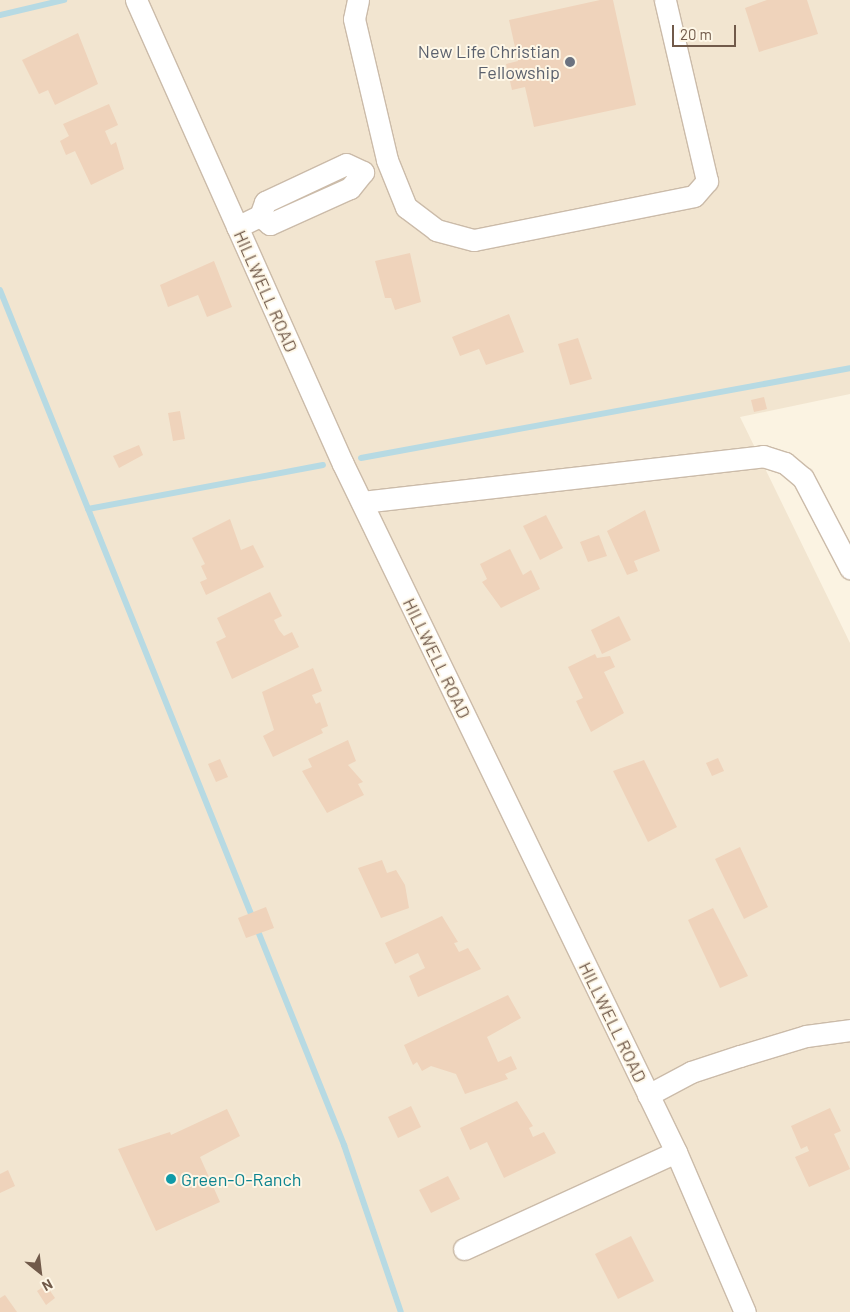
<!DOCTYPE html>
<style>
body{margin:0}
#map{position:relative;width:850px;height:1312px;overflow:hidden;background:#fbf3e2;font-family:Barlow,sans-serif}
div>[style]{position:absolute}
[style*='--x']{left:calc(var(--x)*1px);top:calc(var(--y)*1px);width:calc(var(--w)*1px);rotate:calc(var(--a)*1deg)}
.residential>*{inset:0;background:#f2e5d0}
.stream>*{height:6px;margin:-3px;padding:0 3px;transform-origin:3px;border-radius:3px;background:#b7dae3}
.building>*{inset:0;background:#efd3bb}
.roads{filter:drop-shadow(1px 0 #cbbba9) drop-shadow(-1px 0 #cbbba9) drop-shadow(0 1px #cbbba9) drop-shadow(0 -1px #cbbba9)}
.minor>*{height:21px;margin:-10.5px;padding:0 10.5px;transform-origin:10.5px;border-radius:10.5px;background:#fff}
.dots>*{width:14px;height:14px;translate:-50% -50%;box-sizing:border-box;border:2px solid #fef7e7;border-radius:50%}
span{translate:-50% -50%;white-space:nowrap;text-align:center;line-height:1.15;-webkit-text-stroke:4px #fef7e7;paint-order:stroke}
.worship-label{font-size:18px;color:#5b616d}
.right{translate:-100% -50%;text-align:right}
.street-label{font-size:18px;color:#715a4a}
.culture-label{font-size:18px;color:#0d838f}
.left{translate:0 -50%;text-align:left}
.north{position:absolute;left:15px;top:1247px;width:50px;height:50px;-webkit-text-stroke:4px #fef7e7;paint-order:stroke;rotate:151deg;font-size:14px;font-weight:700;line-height:20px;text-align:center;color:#715a4a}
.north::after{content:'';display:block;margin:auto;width:18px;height:22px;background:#715a4a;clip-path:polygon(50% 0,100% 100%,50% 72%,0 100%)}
.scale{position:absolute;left:672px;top:25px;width:64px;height:22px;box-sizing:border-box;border:2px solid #715a4a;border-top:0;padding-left:6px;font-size:15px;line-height:18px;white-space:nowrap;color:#715a4a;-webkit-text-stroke:4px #fef7e7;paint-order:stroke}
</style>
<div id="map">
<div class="residential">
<i style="clip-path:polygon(0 0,850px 0,850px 394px,740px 417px,850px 643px,850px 1312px,0 1312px)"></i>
</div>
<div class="stream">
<i style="--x:0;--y:15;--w:66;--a:-13.2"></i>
<i style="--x:0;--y:290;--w:922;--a:68.08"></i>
<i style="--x:344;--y:1145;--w:176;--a:71.2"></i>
<i style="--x:361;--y:458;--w:497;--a:-10.4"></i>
<i style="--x:88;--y:509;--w:239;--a:-10.6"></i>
</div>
<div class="building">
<i style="clip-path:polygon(600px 0,613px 0,636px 105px,534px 127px,525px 87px,512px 90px,506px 64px,518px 61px,509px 20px)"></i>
<i style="clip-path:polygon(767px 0,807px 0,818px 34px,759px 52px,745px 8px)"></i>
<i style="clip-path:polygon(78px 33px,98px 84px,55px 105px,48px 90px,39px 94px,22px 60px)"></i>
<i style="clip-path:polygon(109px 104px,118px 125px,105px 131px,111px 145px,116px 142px,124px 169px,91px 185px,75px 151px,66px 155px,60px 141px,69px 136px,63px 124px)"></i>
<i style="clip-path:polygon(410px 253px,421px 302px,395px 310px,391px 298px,385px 298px,375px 261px)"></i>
<i style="clip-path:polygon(214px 261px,232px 307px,207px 317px,198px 295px,168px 307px,160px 285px)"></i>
<i style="clip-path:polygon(509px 314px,524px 352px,486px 365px,479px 349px,460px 356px,452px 337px)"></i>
<i style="clip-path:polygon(578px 338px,592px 379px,570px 385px,558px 344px)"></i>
<i style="clip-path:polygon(764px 397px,767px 409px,754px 412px,751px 400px)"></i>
<i style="clip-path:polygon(180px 411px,185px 439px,173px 441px,168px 413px)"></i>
<i style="clip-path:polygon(139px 445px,143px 455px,119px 468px,113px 456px)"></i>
<i style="clip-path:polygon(645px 510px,660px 551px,634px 561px,638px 571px,627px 575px,607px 531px)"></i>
<i style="clip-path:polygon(546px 515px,563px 548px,540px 560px,523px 526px)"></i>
<i style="clip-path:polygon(230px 519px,241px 550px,253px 545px,264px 567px,206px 595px,200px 582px,207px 579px,201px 566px,205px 564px,192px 538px)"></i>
<i style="clip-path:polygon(599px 535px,607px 556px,588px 562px,580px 542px)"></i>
<i style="clip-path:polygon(510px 549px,523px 575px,531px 570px,540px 589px,501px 608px,482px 582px,487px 579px,480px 564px)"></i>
<i style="clip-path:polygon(270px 592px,282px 616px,274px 620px,279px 630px,284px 636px,292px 632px,299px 647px,232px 679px,216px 642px,226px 637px,217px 618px)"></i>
<i style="clip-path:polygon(619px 616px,631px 640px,602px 654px,591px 630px)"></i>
<i style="clip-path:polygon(595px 654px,597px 658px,610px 656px,615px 667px,604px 672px,624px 713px,591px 732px,576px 701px,583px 698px,568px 667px)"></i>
<i style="clip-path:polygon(313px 668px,322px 691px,312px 695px,316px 704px,320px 702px,328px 726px,321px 729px,323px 733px,273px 757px,263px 736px,274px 730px,262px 692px)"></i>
<i style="clip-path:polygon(348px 740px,356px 761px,348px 765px,363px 782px,358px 784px,364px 795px,327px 813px,302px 771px,312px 767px,308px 759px)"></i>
<i style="clip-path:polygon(718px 758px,724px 771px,712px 776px,706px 763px)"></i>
<i style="clip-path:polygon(220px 759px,228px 777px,216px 782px,208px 764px)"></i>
<i style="clip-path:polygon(644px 760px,677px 827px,648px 842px,613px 771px)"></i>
<i style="clip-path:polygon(740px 847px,768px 907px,744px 919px,715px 859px)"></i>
<i style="clip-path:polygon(382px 860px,387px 873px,396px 870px,405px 885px,409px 908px,381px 918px,358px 868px)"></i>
<i style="clip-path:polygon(266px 907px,274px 928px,246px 938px,238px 918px)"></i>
<i style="clip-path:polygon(713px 908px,748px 976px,720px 988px,688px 920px)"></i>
<i style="clip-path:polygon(442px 916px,458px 942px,454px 943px,459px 952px,468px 948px,481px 969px,418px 997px,409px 976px,425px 968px,418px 953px,395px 964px,385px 943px)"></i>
<i style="clip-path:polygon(508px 995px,521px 1018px,487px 1037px,498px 1062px,511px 1056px,517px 1069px,505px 1074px,508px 1079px,465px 1094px,456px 1074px,431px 1066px,422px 1071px,417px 1062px,413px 1065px,404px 1045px)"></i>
<i style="clip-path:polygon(517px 1101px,533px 1126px,529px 1128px,533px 1137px,544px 1132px,556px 1153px,504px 1178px,487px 1142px,470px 1150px,460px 1128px)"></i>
<i style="clip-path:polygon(411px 1106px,421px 1127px,398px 1138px,388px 1117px)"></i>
<i style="clip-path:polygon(830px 1108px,841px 1131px,834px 1134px,850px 1169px,809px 1187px,795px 1157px,809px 1151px,807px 1146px,801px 1149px,791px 1126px)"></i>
<i style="clip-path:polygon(227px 1109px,240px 1136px,200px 1157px,220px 1202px,156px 1231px,118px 1149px,170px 1132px,171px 1135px)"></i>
<i style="clip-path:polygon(8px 1170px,15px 1186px,0 1193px,0 1174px)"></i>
<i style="clip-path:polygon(448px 1176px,460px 1199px,431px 1213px,419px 1190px)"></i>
<i style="clip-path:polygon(631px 1236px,654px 1281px,618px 1299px,595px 1254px)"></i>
<i style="clip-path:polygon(46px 1285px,55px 1298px,46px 1305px,37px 1291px)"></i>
<i style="clip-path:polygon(5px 1295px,17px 1312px,0 1312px,0 1298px)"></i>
</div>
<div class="roads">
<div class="minor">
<i style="--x:136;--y:0;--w:508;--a:65.96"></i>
<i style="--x:343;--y:464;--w:764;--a:64.17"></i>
<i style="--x:676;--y:1152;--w:174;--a:66.7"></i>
<i style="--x:358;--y:0;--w:19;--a:102"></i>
<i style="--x:354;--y:19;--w:145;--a:76.8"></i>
<i style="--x:387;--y:160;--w:51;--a:68"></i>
<i style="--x:406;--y:207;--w:38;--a:37"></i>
<i style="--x:436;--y:230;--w:39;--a:15"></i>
<i style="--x:474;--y:240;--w:224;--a:-11.3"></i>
<i style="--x:694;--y:196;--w:20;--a:-49"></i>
<i style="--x:707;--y:181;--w:186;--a:-103.1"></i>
<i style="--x:237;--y:227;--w:25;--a:-26"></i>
<i style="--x:260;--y:216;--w:15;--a:-70"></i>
<i style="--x:265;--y:202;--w:89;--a:-25.1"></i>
<i style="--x:346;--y:164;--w:19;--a:25"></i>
<i style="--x:363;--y:172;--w:21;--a:129"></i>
<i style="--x:350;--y:188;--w:88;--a:155.8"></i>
<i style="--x:270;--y:224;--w:13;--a:-141"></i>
<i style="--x:362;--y:502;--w:404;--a:-6.5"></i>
<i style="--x:763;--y:456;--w:23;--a:18"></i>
<i style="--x:785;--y:463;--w:23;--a:40"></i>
<i style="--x:803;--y:478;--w:102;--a:62.4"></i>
<i style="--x:648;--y:1095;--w:49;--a:-28.1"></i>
<i style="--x:691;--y:1072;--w:52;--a:-18.1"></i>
<i style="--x:740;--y:1056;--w:69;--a:-16.9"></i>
<i style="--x:806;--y:1036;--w:44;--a:-7.8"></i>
<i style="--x:464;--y:1249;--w:233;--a:-24.6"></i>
</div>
</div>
<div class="dots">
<i style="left:570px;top:62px;background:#6b7280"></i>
<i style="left:171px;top:1179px;background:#0f9aa8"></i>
</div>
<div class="worship-label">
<span class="right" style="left:560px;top:62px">New Life Christian<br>Fellowship</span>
</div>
<div class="street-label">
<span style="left:266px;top:291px;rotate:66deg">HILLWELL ROAD</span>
<span style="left:437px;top:658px;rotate:64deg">HILLWELL ROAD</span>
<span style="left:613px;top:1022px;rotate:64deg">HILLWELL ROAD</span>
</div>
<div class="culture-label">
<span class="left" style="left:181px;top:1179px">Green-O-Ranch</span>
</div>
<div class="north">N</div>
<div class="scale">20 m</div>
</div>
